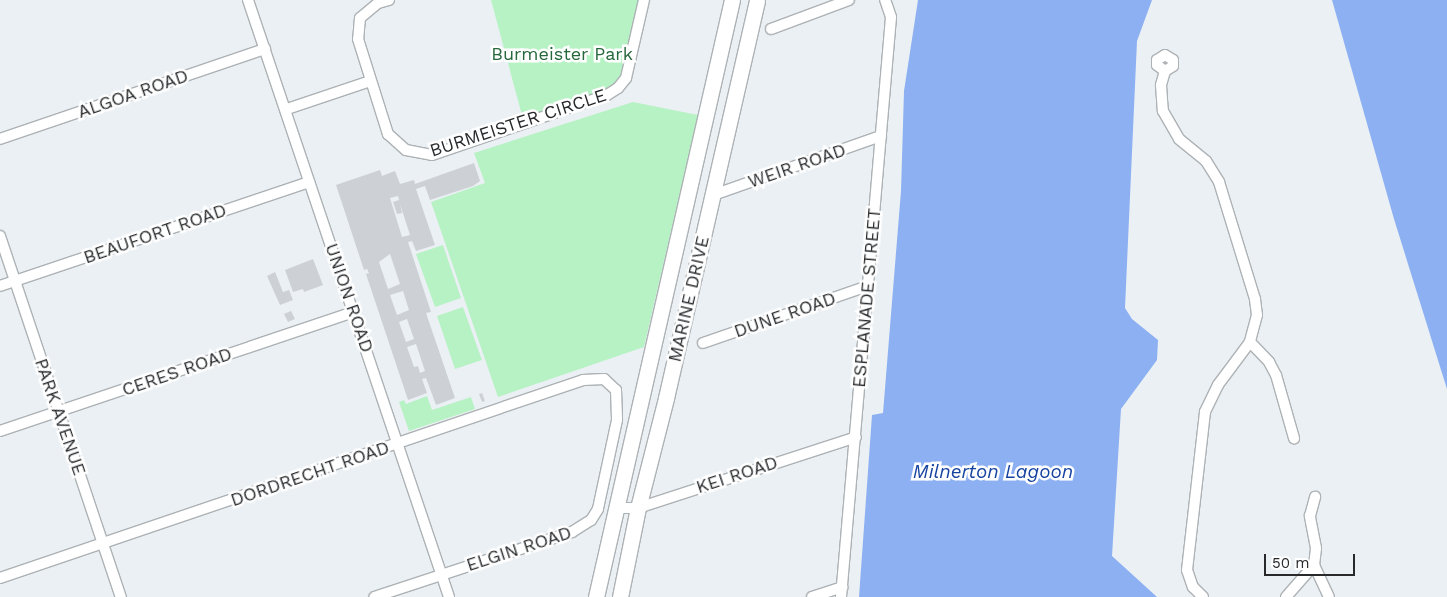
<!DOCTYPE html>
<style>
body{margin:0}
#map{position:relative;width:1447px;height:597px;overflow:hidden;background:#ebf0f4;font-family:"Work Sans",sans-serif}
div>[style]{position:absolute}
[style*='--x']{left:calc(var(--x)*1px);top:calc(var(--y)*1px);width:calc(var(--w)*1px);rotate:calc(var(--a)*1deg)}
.green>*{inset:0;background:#b7f2c5}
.water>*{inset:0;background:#8cb0f2}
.building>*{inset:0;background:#cdd1d5}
.roads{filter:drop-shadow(1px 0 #adb2b5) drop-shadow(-1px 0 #adb2b5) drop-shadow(0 1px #adb2b5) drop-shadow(0 -1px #adb2b5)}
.minor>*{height:10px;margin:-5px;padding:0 5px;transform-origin:5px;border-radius:5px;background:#fff}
.primary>*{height:15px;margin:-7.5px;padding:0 7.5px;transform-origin:7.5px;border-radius:7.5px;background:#fff}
span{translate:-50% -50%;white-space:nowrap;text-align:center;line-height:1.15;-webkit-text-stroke:5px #fff;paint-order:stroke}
.park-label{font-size:18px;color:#26673c}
.street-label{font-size:18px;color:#27292b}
.water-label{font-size:19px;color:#1642a0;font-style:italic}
.scale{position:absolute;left:1264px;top:554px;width:91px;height:22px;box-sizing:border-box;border:2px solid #27292b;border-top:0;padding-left:6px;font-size:15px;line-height:18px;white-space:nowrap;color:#27292b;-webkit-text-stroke:4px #fff;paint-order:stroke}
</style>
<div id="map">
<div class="green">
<i style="clip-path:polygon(491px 0,644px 0,618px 88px,524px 123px)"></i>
<i style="clip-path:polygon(633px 102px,698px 115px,644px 347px,498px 397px,431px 202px,485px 183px,474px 153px)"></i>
<i style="clip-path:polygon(443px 245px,461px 298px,435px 307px,416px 254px)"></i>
<i style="clip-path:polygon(463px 307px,482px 360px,455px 369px,437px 316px)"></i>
<i style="clip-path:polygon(427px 396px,432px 410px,471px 397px,475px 409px,409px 431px,399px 402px,404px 400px,406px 404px)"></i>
</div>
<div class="water">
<i style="clip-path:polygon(918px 0,1152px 0,1137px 41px,1125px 308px,1132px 319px,1158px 340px,1157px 360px,1121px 409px,1112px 556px,1157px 597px,859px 597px,872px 415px,883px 413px,901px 191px,904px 91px)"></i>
<i style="clip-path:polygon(1332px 0,1447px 0,1447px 389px,1394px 219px)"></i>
</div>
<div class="building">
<i style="clip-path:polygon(evenodd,474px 163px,480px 181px,473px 186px,430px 200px,425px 186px,416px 189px,435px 245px,416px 251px,412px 241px,408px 242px,431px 312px,426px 313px,455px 398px,436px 405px,426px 378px,422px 379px,427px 393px,408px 400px,366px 274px,369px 273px,367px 269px,364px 270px,336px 185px,380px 170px,382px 176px,395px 171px,400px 184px,414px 180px,415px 184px,474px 163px,398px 196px,399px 200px,393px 202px,397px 214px,402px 213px,400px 204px,410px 235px,402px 237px,390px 198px,398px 196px,474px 163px,390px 254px,400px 284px,388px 289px,379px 262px,390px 254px,474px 163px,403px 291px,409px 310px,397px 315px,390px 295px,403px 291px,474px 163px,407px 319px,414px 339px,406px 342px,399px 322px,407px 319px,474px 163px,416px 344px,425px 371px,420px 373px,418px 366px,414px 367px,407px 347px,416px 344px)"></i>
<i style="clip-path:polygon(313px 259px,323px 285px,304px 292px,303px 289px,293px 292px,285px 270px)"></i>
<i style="clip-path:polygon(275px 272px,283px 292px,289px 290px,293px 300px,280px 305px,267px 276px)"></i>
<i style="clip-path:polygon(291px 311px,295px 319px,288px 322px,284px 314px)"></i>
<i style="clip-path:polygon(482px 393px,485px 401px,482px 402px,479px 394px)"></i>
</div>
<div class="roads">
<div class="minor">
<i style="--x:248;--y:0;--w:630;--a:71.39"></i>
<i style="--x:389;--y:0;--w:11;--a:165"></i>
<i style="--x:378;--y:3;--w:23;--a:140"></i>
<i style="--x:360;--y:18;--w:21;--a:95"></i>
<i style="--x:358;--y:39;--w:100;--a:72.5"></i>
<i style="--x:388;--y:134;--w:24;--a:42"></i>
<i style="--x:406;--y:150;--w:26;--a:11"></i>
<i style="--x:432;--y:155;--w:185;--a:-18.9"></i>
<i style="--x:607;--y:95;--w:13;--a:-32"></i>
<i style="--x:618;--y:88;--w:13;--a:-51"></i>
<i style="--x:626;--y:78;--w:80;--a:-77"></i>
<i style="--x:771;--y:29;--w:83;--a:-20.4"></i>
<i style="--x:1165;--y:71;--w:10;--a:-143"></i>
<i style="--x:1157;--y:65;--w:5;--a:-90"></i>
<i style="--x:1157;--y:60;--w:9;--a:-32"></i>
<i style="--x:1165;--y:55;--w:9;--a:32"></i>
<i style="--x:1173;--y:60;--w:6;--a:90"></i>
<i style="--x:1173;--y:66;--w:9;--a:148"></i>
<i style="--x:1165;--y:71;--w:15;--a:106"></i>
<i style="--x:1161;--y:85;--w:26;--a:86"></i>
<i style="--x:1163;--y:111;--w:32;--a:60"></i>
<i style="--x:1179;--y:139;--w:35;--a:39"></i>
<i style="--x:1206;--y:161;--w:25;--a:58"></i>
<i style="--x:1219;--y:182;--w:122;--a:72.9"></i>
<i style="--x:1255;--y:299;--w:16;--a:83"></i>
<i style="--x:1257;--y:315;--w:28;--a:105"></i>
<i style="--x:1250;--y:342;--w:54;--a:126.7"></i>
<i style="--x:1218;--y:385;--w:30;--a:116"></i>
<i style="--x:1205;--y:412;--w:159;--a:96.5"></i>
<i style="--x:1187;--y:570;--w:18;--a:71"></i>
<i style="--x:1193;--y:587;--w:14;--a:45"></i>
<i style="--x:287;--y:109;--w:88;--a:-18.6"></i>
<i style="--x:0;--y:139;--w:280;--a:-18.8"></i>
<i style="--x:713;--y:195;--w:178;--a:-19.4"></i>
<i style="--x:0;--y:236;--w:381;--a:71.5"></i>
<i style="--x:0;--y:286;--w:326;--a:-18.6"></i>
<i style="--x:1250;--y:342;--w:28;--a:46"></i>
<i style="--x:1269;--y:362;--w:15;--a:62"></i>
<i style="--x:1276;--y:375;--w:66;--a:74.1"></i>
<i style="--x:703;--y:343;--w:175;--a:-19.1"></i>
<i style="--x:0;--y:431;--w:373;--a:-18.6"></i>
<i style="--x:617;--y:508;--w:21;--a:0"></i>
<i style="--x:638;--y:508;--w:229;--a:-18"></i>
<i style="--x:1314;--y:565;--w:17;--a:-83"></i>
<i style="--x:1316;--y:548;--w:33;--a:-101"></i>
<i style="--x:1310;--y:516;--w:20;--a:-75"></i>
<i style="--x:0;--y:578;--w:616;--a:-18.76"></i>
<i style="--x:583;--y:380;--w:21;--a:-3"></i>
<i style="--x:604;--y:379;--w:16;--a:43"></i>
<i style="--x:616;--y:390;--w:30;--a:88"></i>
<i style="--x:617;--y:420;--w:91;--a:102.1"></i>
<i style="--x:598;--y:509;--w:13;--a:122"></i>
<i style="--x:591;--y:520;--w:22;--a:148"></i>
<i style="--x:572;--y:532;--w:208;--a:161.8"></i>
<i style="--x:812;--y:597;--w:32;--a:-18"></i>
<i style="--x:841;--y:597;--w:582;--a:-85.07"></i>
<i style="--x:891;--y:17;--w:18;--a:-109"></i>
<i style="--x:1286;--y:597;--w:43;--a:-48.8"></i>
<i style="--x:1314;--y:565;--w:35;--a:65"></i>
</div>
<div class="primary">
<i style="--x:596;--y:597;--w:612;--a:-77.17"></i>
<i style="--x:620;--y:597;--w:91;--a:-78.6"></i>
<i style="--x:638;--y:508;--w:114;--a:-75.7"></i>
<i style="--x:666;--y:398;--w:408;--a:-77.1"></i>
</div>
</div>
<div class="park-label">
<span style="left:562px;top:54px">Burmeister Park</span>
</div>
<div class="street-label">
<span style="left:133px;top:94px;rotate:-19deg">ALGOA ROAD</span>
<span style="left:518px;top:123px;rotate:-18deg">BURMEISTER CIRCLE</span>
<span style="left:797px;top:166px;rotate:-19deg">WEIR ROAD</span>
<span style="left:155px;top:234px;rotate:-19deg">BEAUFORT ROAD</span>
<span style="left:349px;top:298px;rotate:71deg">UNION ROAD</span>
<span style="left:867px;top:298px;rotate:-85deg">ESPLANADE STREET</span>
<span style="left:689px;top:299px;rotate:-77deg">MARINE DRIVE</span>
<span style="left:785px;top:315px;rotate:-19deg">DUNE ROAD</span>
<span style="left:177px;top:372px;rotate:-19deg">CERES ROAD</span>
<span style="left:60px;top:417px;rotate:71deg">PARK AVENUE</span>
<span style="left:310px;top:474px;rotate:-19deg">DORDRECHT ROAD</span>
<span style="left:737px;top:475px;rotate:-18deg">KEI ROAD</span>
<span style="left:519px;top:549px;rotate:-18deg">ELGIN ROAD</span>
</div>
<div class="water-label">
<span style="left:993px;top:472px">Milnerton Lagoon</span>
</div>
<div class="scale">50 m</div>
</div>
